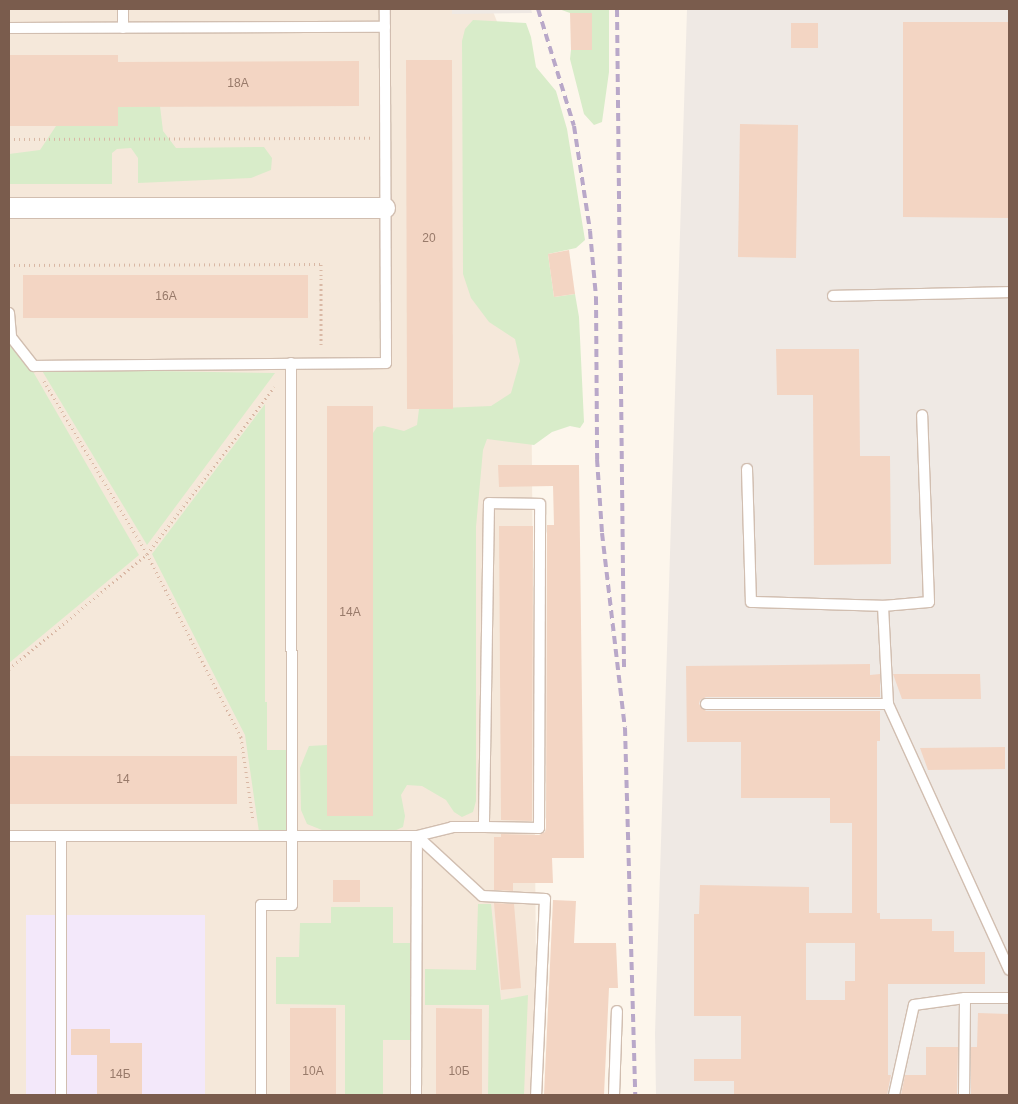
<!DOCTYPE html>
<meta charset="utf-8">
<style>
body{margin:0}
#map{position:relative;width:1018px;height:1104px;overflow:hidden;background:#fdf6ec;font-family:Arial,sans-serif}
div>[style]{position:absolute}
[style*='--x']{left:calc(var(--x)*1px);top:calc(var(--y)*1px);width:calc(var(--w)*1px);rotate:calc(var(--a)*1deg)}
.residential>*{inset:0;background:#f5e8da}
.industrial>*{inset:0;background:#efe9e4}
.education>*{inset:0;background:#f3e8fa}
.green>*{inset:0;background:#d8ecc9}
.building>*{inset:0;background:#f3d5c3}
.path>*{height:3px;margin-top:-1.5px;transform-origin:0;background:repeating-linear-gradient(90deg,#d9b8a5 0 1px,transparent 0 5px)}
.roads{filter:drop-shadow(1px 0 #d1beb0) drop-shadow(-1px 0 #d1beb0) drop-shadow(0 1px #d1beb0) drop-shadow(0 -1px #d1beb0)}
.lane>*{height:10px;margin:-5px;padding:0 5px;transform-origin:5px;border-radius:5px;background:#fff}
.street>*{height:20px;margin:-10px;padding:0 10px;transform-origin:10px;border-radius:10px;background:#fff}
.rail>*{height:4px;margin-top:-2px;transform-origin:0;background:repeating-linear-gradient(90deg,#b9a8c9 0 8px,transparent 0 13px)}
span{translate:-50% -50%;white-space:nowrap;text-align:center;line-height:1.15;-webkit-text-stroke:4px #fffaf3;paint-order:stroke}
.number-label{font-size:12px;color:#987a6a}
.number-label span{-webkit-text-stroke-width:0}
.frame{position:absolute;inset:0;border:10px solid #7a5c4d;pointer-events:none}
</style>
<div id="map">
<div class="residential">
<i style="clip-path:polygon(9px 9px,492px 9px,529px 102px,537px 1095px,9px 1095px)"></i>
</div>
<div class="industrial">
<i style="clip-path:polygon(452px 9px,531px 9px,532px 13px,452px 14px)"></i>
<i style="clip-path:polygon(687px 9px,1009px 9px,1009px 1095px,656px 1095px,655px 1034px)"></i>
</div>
<div class="education">
<i style="clip-path:polygon(26px 915px,205px 915px,205px 1095px,26px 1095px)"></i>
</div>
<div class="green">
<i style="clip-path:polygon(559px 9px,609px 9px,609px 72px,602px 122px,594px 125px,584px 114px,570px 59px,571px 50px,592px 50px,592px 13px,570px 13px)"></i>
<i style="clip-path:polygon(473px 20px,526px 23px,531px 37px,536px 67px,556px 91px,567px 129px,585px 240px,576px 248px,548px 254px,554px 297px,575px 294px,579px 317px,584px 422px,580px 428px,570px 426px,552px 432px,534px 445px,487px 439px,483px 450px,476px 527px,476px 801px,473px 812px,462px 817px,454px 812px,446px 800px,422px 786px,407px 785px,401px 795px,405px 816px,403px 827px,392px 832px,327px 832px,307px 824px,301px 810px,300px 768px,309px 746px,327px 745px,327px 816px,373px 816px,373px 433px,377px 427px,384px 426px,404px 431px,417px 425px,419px 409px,491px 406px,511px 393px,520px 361px,515px 339px,489px 322px,471px 298px,463px 274px,462px 41px,465px 29px)"></i>
<i style="clip-path:polygon(160px 106px,163px 131px,176px 148px,264px 147px,272px 158px,271px 170px,251px 178px,138px 183px,138px 158px,131px 148px,117px 149px,112px 153px,112px 184px,9px 184px,9px 154px,40px 150px,56px 126px,117px 126px,118px 107px)"></i>
<i style="clip-path:polygon(9px 342px,31px 368px,139px 555px,9px 663px)"></i>
<i style="clip-path:polygon(41px 369px,275px 373px,147px 545px)"></i>
<i style="clip-path:polygon(265px 404px,265px 702px,267px 702px,267px 750px,289px 750px,289px 833px,259px 832px,245px 735px,152px 554px)"></i>
<i style="clip-path:polygon(478px 904px,491px 904px,501px 1000px,528px 995px,524px 1095px,488px 1095px,489px 1005px,425px 1005px,425px 969px,476px 970px)"></i>
<i style="clip-path:polygon(331px 907px,393px 907px,393px 943px,410px 943px,410px 1040px,383px 1040px,383px 1095px,345px 1095px,345px 1005px,276px 1004px,276px 957px,299px 957px,300px 923px,331px 923px)"></i>
</div>
<div class="building">
<i style="clip-path:polygon(570px 13px,592px 13px,592px 50px,571px 50px)"></i>
<i style="clip-path:polygon(903px 22px,1009px 22px,1009px 218px,903px 217px)"></i>
<i style="clip-path:polygon(791px 23px,818px 23px,818px 48px,791px 48px)"></i>
<i style="clip-path:polygon(9px 55px,118px 55px,118px 62px,359px 61px,359px 106px,118px 107px,118px 126px,9px 126px)"></i>
<i style="clip-path:polygon(406px 60px,452px 60px,453px 409px,407px 409px)"></i>
<i style="clip-path:polygon(740px 124px,798px 125px,796px 258px,738px 257px)"></i>
<i style="clip-path:polygon(569px 250px,575px 294px,554px 297px,548px 254px)"></i>
<i style="clip-path:polygon(23px 275px,308px 275px,308px 318px,23px 318px)"></i>
<i style="clip-path:polygon(776px 349px,859px 349px,860px 456px,890px 456px,891px 564px,814px 565px,813px 395px,777px 395px)"></i>
<i style="clip-path:polygon(327px 406px,373px 406px,373px 816px,327px 816px)"></i>
<i style="clip-path:polygon(498px 465px,579px 465px,584px 858px,552px 858px,553px 883px,513px 883px,513px 891px,494px 890px,494px 837px,501px 837px,501px 834px,539px 835px,545px 832px,546px 828px,547px 525px,554px 525px,553px 486px,499px 487px)"></i>
<i style="clip-path:polygon(499px 526px,533px 526px,532px 821px,501px 820px)"></i>
<i style="clip-path:polygon(evenodd,870px 664px,870px 675px,880px 674px,880px 697px,706px 697px,700px 700px,699px 704px,706px 711px,880px 711px,880px 741px,877px 741px,877px 913px,880px 913px,880px 919px,932px 919px,932px 931px,954px 931px,954px 952px,985px 952px,985px 984px,888px 984px,888px 1075px,891px 1075px,887px 1095px,734px 1095px,734px 1081px,694px 1081px,694px 1059px,741px 1059px,741px 1016px,694px 1016px,694px 914px,699px 914px,700px 885px,809px 887px,809px 913px,852px 913px,852px 823px,830px 823px,830px 798px,741px 798px,741px 742px,687px 742px,686px 666px,870px 664px,806px 943px,855px 943px,855px 981px,845px 981px,845px 1000px,806px 1000px,806px 943px)"></i>
<i style="clip-path:polygon(893px 674px,980px 674px,981px 699px,902px 699px)"></i>
<i style="clip-path:polygon(1005px 747px,1005px 769px,928px 770px,920px 748px)"></i>
<i style="clip-path:polygon(9px 756px,237px 756px,237px 804px,9px 804px)"></i>
<i style="clip-path:polygon(333px 880px,360px 880px,360px 902px,333px 902px)"></i>
<i style="clip-path:polygon(553px 900px,576px 901px,574px 943px,616px 943px,618px 988px,609px 988px,604px 1095px,544px 1095px)"></i>
<i style="clip-path:polygon(494px 903px,514px 904px,521px 988px,501px 990px)"></i>
<i style="clip-path:polygon(290px 1008px,336px 1008px,336px 1095px,290px 1095px)"></i>
<i style="clip-path:polygon(436px 1008px,482px 1009px,482px 1095px,436px 1095px)"></i>
<i style="clip-path:polygon(978px 1013px,1009px 1014px,1009px 1095px,971px 1095px,971px 1047px,977px 1047px)"></i>
<i style="clip-path:polygon(71px 1029px,110px 1029px,110px 1043px,142px 1043px,142px 1095px,97px 1095px,97px 1055px,71px 1055px)"></i>
<i style="clip-path:polygon(926px 1047px,958px 1047px,957px 1095px,901px 1095px,905px 1075px,926px 1075px)"></i>
</div>
<div class="path">
<i style="--x:9;--y:139;--w:361;--a:-0.2"></i>
<i style="--x:9;--y:265;--w:312;--a:-0.2"></i>
<i style="--x:321;--y:264;--w:82;--a:90"></i>
<i style="--x:44;--y:381;--w:201;--a:59.2"></i>
<i style="--x:147;--y:554;--w:206;--a:62.8"></i>
<i style="--x:241;--y:737;--w:84;--a:81.8"></i>
<i style="--x:9;--y:669;--w:180;--a:-39.8"></i>
<i style="--x:147;--y:554;--w:210;--a:-52.7"></i>
</div>
<div class="roads">
<div class="lane">
<i style="--x:123;--y:9;--w:19;--a:90"></i>
<i style="--x:9;--y:28;--w:376;--a:-0.2"></i>
<i style="--x:833;--y:296;--w:176;--a:-1.3"></i>
<i style="--x:9;--y:313;--w:24;--a:85"></i>
<i style="--x:11;--y:337;--w:37;--a:52"></i>
<i style="--x:34;--y:366;--w:352;--a:-0.5"></i>
<i style="--x:386;--y:363;--w:354;--a:-90.2"></i>
<i style="--x:747;--y:469;--w:133;--a:88.3"></i>
<i style="--x:751;--y:602;--w:132;--a:1.7"></i>
<i style="--x:883;--y:606;--w:98;--a:87.1"></i>
<i style="--x:888;--y:704;--w:292;--a:65.5"></i>
<i style="--x:883;--y:606;--w:46;--a:-5"></i>
<i style="--x:929;--y:602;--w:187;--a:-92.1"></i>
<i style="--x:706;--y:704;--w:182;--a:0"></i>
<i style="--x:9;--y:836;--w:408;--a:0"></i>
<i style="--x:417;--y:836;--w:36;--a:-14"></i>
<i style="--x:452;--y:827;--w:32;--a:0"></i>
<i style="--x:484;--y:827;--w:55;--a:1"></i>
<i style="--x:539;--y:828;--w:324;--a:-89.8"></i>
<i style="--x:540;--y:504;--w:51;--a:-178.9"></i>
<i style="--x:489;--y:503;--w:324;--a:90.9"></i>
<i style="--x:61;--y:836;--w:259;--a:90"></i>
<i style="--x:417;--y:836;--w:88;--a:42.7"></i>
<i style="--x:482;--y:896;--w:63;--a:2.7"></i>
<i style="--x:545;--y:899;--w:196;--a:92.6"></i>
<i style="--x:261;--y:1095;--w:190;--a:-90"></i>
<i style="--x:261;--y:905;--w:31;--a:0"></i>
<i style="--x:292;--y:905;--w:542;--a:-90.11"></i>
<i style="--x:416;--y:1095;--w:259;--a:-89.8"></i>
<i style="--x:614;--y:1095;--w:84;--a:-88"></i>
<i style="--x:894;--y:1095;--w:92;--a:-77.5"></i>
<i style="--x:914;--y:1005;--w:51;--a:-7.8"></i>
<i style="--x:965;--y:998;--w:44;--a:0"></i>
<i style="--x:964;--y:1095;--w:97;--a:-89.4"></i>
</div>
<div class="street">
<i style="--x:9;--y:208;--w:376;--a:0"></i>
</div>
</div>
<div class="rail">
<i style="--x:538;--y:9;--w:122;--a:72.9"></i>
<i style="--x:574;--y:126;--w:106;--a:81.3"></i>
<i style="--x:590;--y:231;--w:66;--a:84.8"></i>
<i style="--x:596;--y:297;--w:162;--a:89.6"></i>
<i style="--x:597;--y:459;--w:74;--a:86.1"></i>
<i style="--x:602;--y:533;--w:196;--a:83.3"></i>
<i style="--x:625;--y:728;--w:367;--a:88.4"></i>
<i style="--x:617;--y:9;--w:659;--a:89.39"></i>
</div>
<div class="number-label">
<span style="left:238px;top:84px">18А</span>
<span style="left:429px;top:239px">20</span>
<span style="left:166px;top:297px">16А</span>
<span style="left:350px;top:613px">14А</span>
<span style="left:123px;top:780px">14</span>
<span style="left:313px;top:1072px">10А</span>
<span style="left:459px;top:1072px">10Б</span>
<span style="left:120px;top:1075px">14Б</span>
</div>
<div class="frame"></div>
</div>
